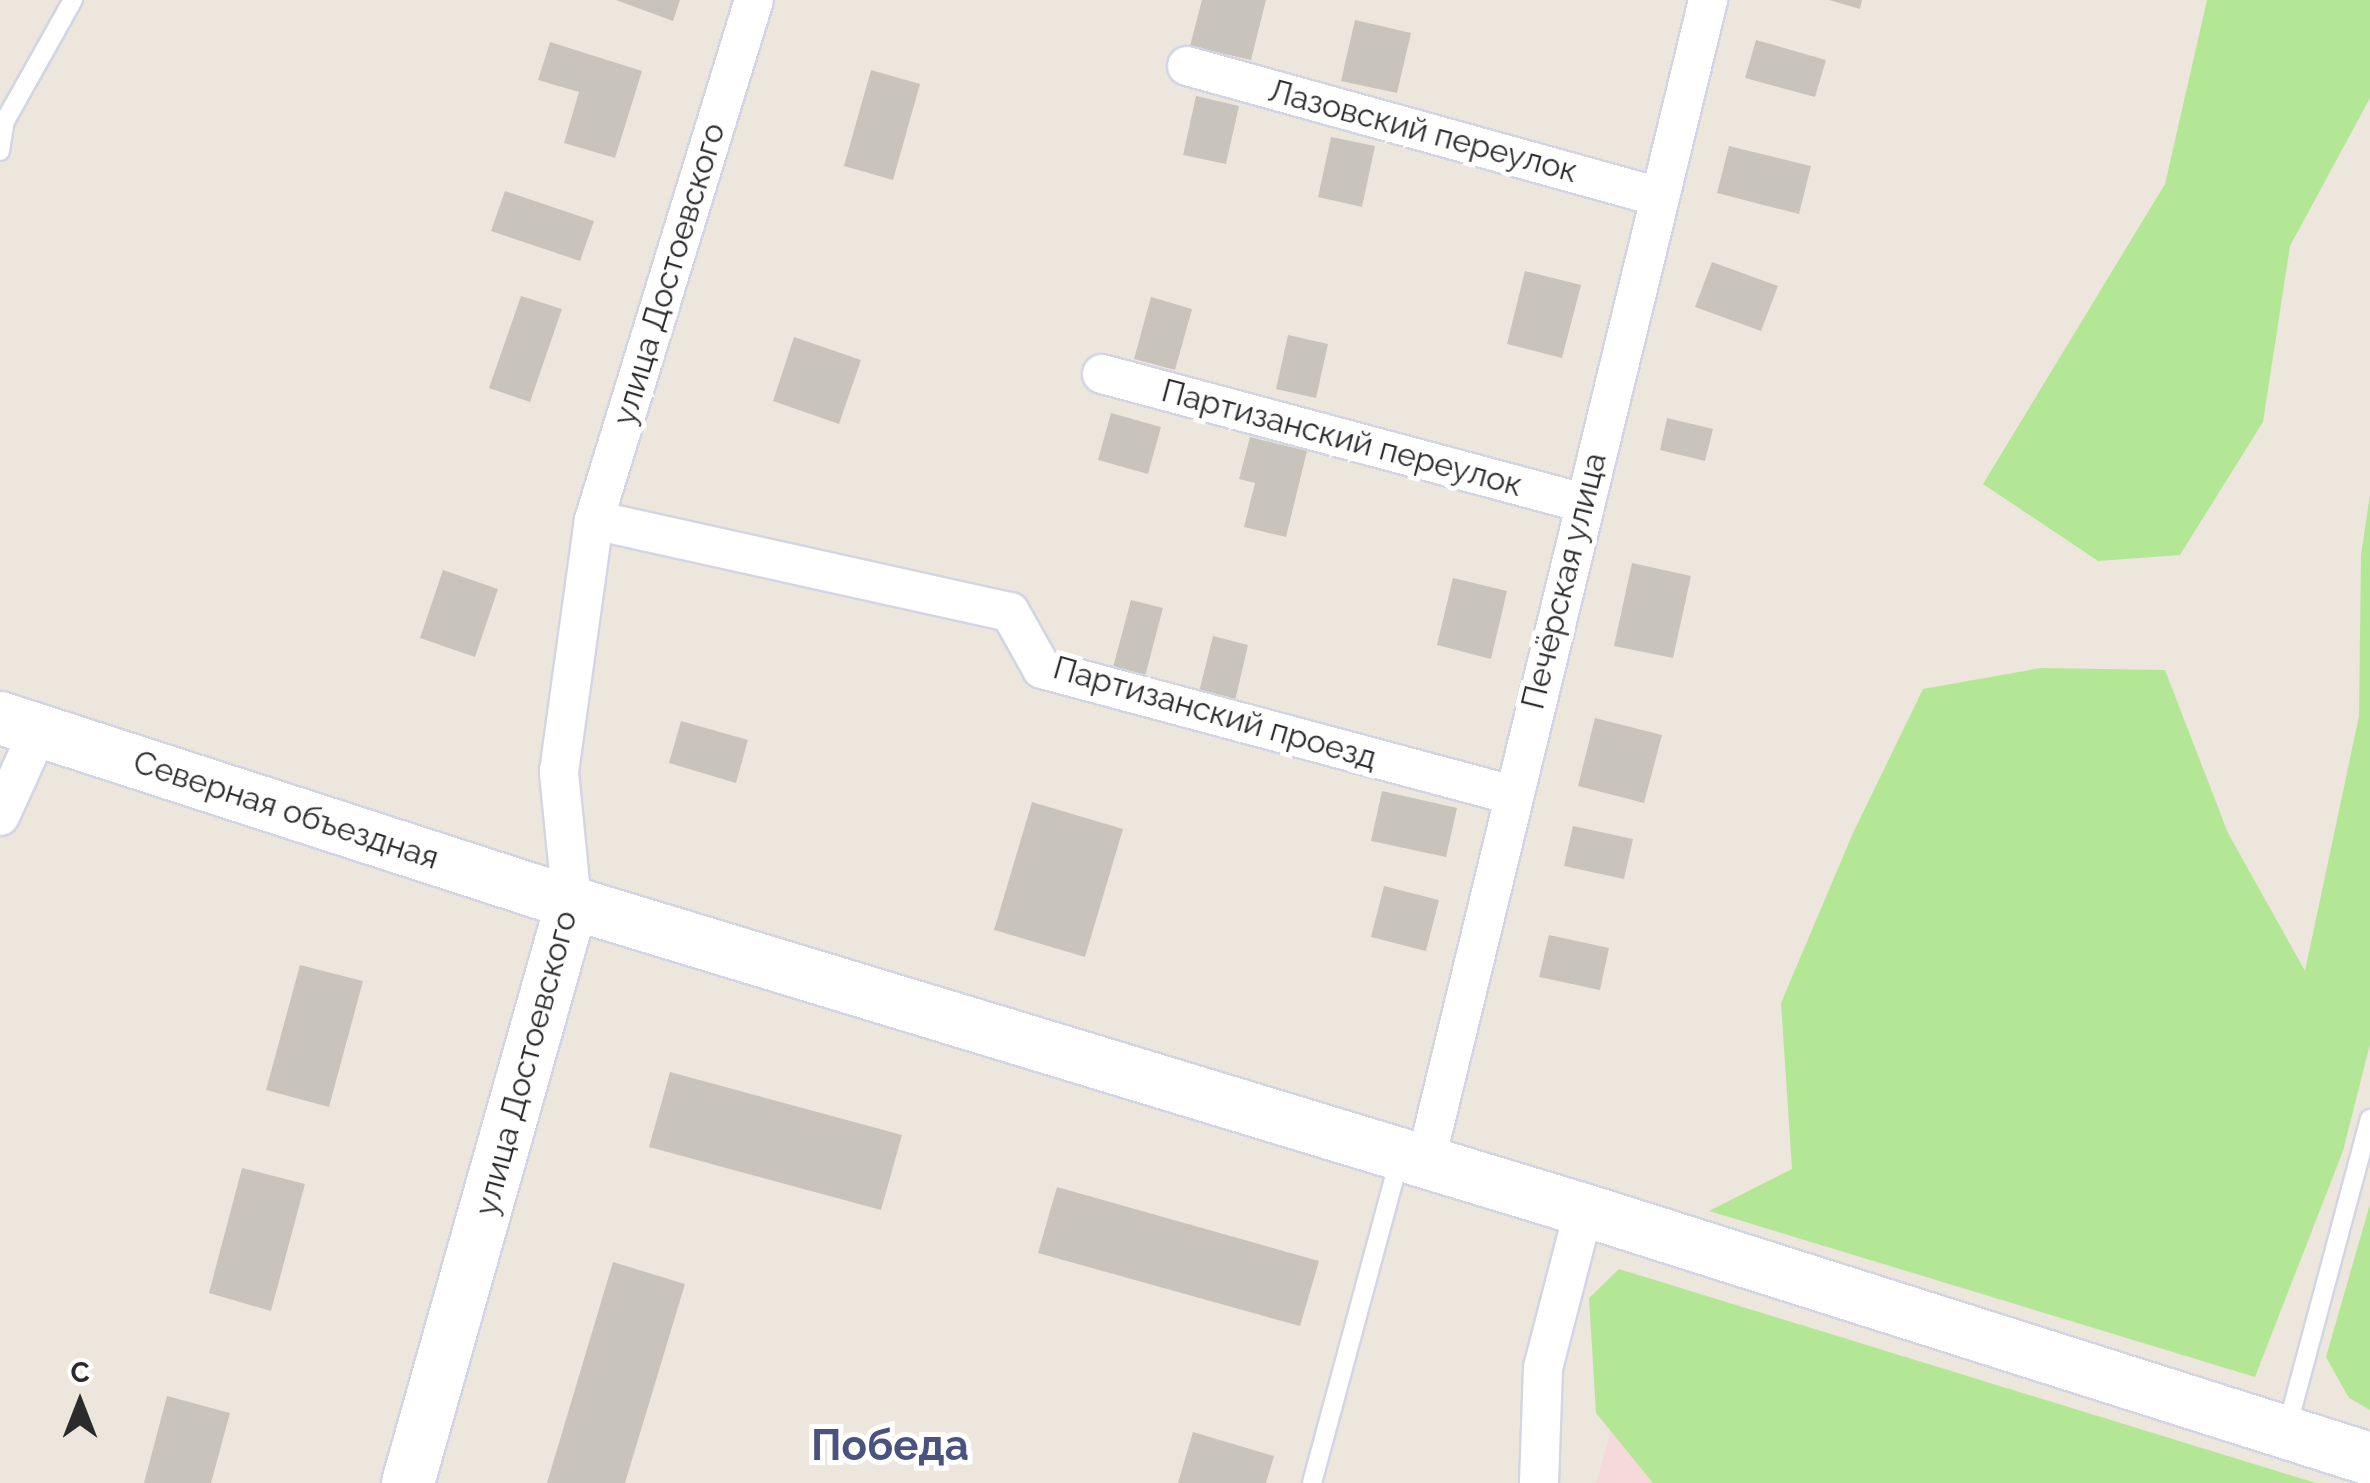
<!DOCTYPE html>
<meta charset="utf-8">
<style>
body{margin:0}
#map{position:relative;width:2370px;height:1483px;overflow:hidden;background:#ede6dc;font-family:Raleway,sans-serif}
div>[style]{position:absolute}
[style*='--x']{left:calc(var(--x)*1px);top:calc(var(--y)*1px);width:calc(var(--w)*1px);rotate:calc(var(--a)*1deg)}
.medical>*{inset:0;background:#f5d9db}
.green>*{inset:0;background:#b3e796}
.building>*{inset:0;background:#c9c4bb}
.roads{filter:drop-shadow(2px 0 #d2d5e4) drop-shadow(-2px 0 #d2d5e4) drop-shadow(0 2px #d2d5e4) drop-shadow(0 -2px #d2d5e4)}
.service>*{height:18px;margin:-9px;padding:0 9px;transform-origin:9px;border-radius:9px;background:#fff}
.minor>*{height:38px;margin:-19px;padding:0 19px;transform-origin:19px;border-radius:19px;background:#fff}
.secondary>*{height:52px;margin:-26px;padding:0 26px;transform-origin:26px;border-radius:26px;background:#fff}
span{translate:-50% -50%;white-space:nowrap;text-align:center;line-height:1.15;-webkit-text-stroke:10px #fff;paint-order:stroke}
.street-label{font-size:32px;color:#2b2b2b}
.district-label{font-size:42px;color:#49537e;font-weight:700}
.north{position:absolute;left:30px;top:1353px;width:100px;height:100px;-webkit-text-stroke:8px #fff;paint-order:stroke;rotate:0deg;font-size:28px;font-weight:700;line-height:40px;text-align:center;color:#2b2b2b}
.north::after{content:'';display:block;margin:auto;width:35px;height:45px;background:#2b2b2b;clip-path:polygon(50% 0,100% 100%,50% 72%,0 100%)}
</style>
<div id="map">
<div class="medical">
<i style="clip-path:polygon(1611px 1430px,1796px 1483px,1596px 1483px)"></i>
</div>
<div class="green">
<i style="clip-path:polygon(2207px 0,2370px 0,2370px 98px,2290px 246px,2263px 422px,2180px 555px,2098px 561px,1983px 484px,2165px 184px)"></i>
<i style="clip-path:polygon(2370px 495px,2370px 1044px,2343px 1151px,2255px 1377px,1709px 1211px,1792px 1169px,1781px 1003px,1853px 833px,1923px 689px,2041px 668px,2165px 670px,2228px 833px,2305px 971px,2359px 716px,2361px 555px)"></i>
<i style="clip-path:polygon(2370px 1204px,2370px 1410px,2349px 1398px,2326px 1357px)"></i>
<i style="clip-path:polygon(1619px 1269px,2316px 1483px,1653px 1483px,1596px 1413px,1589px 1298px)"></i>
</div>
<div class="building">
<i style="clip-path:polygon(616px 0,680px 0,673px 21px)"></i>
<i style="clip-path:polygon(1202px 0,1266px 0,1251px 60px,1190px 46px)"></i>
<i style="clip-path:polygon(1829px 0,1862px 0,1860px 9px)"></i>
<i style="clip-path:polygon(1355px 20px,1411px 33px,1397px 93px,1341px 81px)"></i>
<i style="clip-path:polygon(1756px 40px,1826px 60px,1815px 97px,1745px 78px)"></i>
<i style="clip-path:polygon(550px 42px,642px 71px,615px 158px,564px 143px,579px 92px,538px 80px)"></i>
<i style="clip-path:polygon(871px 70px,920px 84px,893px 180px,844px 166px)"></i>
<i style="clip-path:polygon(1196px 96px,1239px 106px,1226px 164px,1183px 155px)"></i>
<i style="clip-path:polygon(1331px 137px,1375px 146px,1362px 207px,1318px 197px)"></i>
<i style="clip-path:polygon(1729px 146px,1811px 166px,1799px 214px,1717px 193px)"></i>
<i style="clip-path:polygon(505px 191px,594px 221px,580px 261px,491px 231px)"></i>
<i style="clip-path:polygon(1712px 262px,1778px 286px,1761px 331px,1695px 307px)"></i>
<i style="clip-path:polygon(1525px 271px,1581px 285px,1562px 358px,1507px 344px)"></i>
<i style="clip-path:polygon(521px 296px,562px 309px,530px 402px,489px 388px)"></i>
<i style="clip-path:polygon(1151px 297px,1192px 309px,1175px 370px,1134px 359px)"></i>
<i style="clip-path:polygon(1288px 335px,1328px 344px,1316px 398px,1276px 389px)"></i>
<i style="clip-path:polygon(794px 337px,861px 360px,839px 424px,773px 401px)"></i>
<i style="clip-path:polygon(1111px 413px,1161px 427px,1148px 474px,1098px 460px)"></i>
<i style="clip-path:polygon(1667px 418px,1713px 429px,1705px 461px,1660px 450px)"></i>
<i style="clip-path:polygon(1250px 437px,1307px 451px,1286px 537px,1244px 527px,1255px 483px,1239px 479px)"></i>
<i style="clip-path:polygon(1632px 563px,1691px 576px,1673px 658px,1614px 646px)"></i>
<i style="clip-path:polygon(443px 570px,498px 589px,475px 657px,420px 638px)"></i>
<i style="clip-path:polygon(1453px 578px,1507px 591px,1491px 659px,1437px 645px)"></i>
<i style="clip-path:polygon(1131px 600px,1163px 608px,1144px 680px,1112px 671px)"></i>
<i style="clip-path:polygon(1213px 636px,1248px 645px,1235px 701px,1199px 692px)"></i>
<i style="clip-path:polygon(1595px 718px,1662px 735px,1644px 803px,1578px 786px)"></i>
<i style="clip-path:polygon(681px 721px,748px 740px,736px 783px,669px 763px)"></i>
<i style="clip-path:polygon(1382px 791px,1457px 808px,1446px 857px,1371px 841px)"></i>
<i style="clip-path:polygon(1032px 802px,1123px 829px,1085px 957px,994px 930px)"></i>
<i style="clip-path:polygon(1573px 826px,1633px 839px,1624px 879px,1564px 866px)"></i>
<i style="clip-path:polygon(1384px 886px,1439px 900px,1426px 951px,1371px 937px)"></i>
<i style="clip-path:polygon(1549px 935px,1609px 948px,1600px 990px,1539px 977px)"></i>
<i style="clip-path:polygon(300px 965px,363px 981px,329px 1107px,266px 1090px)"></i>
<i style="clip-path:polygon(670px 1072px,902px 1135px,881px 1210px,649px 1147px)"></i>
<i style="clip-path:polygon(242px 1168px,305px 1184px,271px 1311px,209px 1293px)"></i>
<i style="clip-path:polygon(1057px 1187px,1319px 1261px,1300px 1326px,1038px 1253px)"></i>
<i style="clip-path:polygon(613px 1262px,685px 1284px,625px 1483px,547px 1483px)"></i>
<i style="clip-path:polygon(167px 1396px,230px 1413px,211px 1483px,144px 1483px)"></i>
<i style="clip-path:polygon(1193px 1432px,1274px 1456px,1266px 1483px,1178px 1483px)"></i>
</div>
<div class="roads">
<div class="service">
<i style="--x:0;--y:151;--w:30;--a:-81"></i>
<i style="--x:5;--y:121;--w:139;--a:-60.7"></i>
<i style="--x:2287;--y:1428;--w:320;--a:-75"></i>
<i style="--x:1312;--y:1483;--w:335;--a:-74.9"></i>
</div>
<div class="minor">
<i style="--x:1187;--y:66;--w:490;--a:15.5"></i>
<i style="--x:1102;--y:374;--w:497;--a:15"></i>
<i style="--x:594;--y:520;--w:426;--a:12.5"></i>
<i style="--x:1010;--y:612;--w:65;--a:60.7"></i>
<i style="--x:1042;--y:669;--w:488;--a:15"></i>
<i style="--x:0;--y:816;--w:94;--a:-65.6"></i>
<i style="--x:572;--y:903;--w:132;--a:-95.7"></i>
<i style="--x:559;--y:772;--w:254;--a:-82.1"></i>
<i style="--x:594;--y:520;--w:544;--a:-72.9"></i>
<i style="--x:1425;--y:1164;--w:1198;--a:-76.33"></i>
<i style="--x:1539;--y:1483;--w:115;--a:-88"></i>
<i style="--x:1543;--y:1368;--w:163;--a:-75.5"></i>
</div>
<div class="secondary">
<i style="--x:0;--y:718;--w:601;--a:17.92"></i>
<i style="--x:572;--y:903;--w:1058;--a:16.88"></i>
<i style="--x:1584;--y:1210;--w:824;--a:17.58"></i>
<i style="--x:408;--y:1483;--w:603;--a:-74.21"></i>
</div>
</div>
<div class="street-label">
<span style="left:1423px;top:131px;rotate:15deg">Лазовский переулок</span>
<span style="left:669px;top:274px;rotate:-73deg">улица Достоевского</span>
<span style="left:1342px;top:438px;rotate:15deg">Партизанский переулок</span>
<span style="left:1564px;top:581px;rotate:-76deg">Печёрская улица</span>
<span style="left:1215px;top:713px;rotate:16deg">Партизанский проезд</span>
<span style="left:286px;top:810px;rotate:18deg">Северная объездная</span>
<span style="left:526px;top:1063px;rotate:-75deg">улица Достоевского</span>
</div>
<div class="district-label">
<span style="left:890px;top:1446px">Победа</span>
</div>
<div class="north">С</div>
</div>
